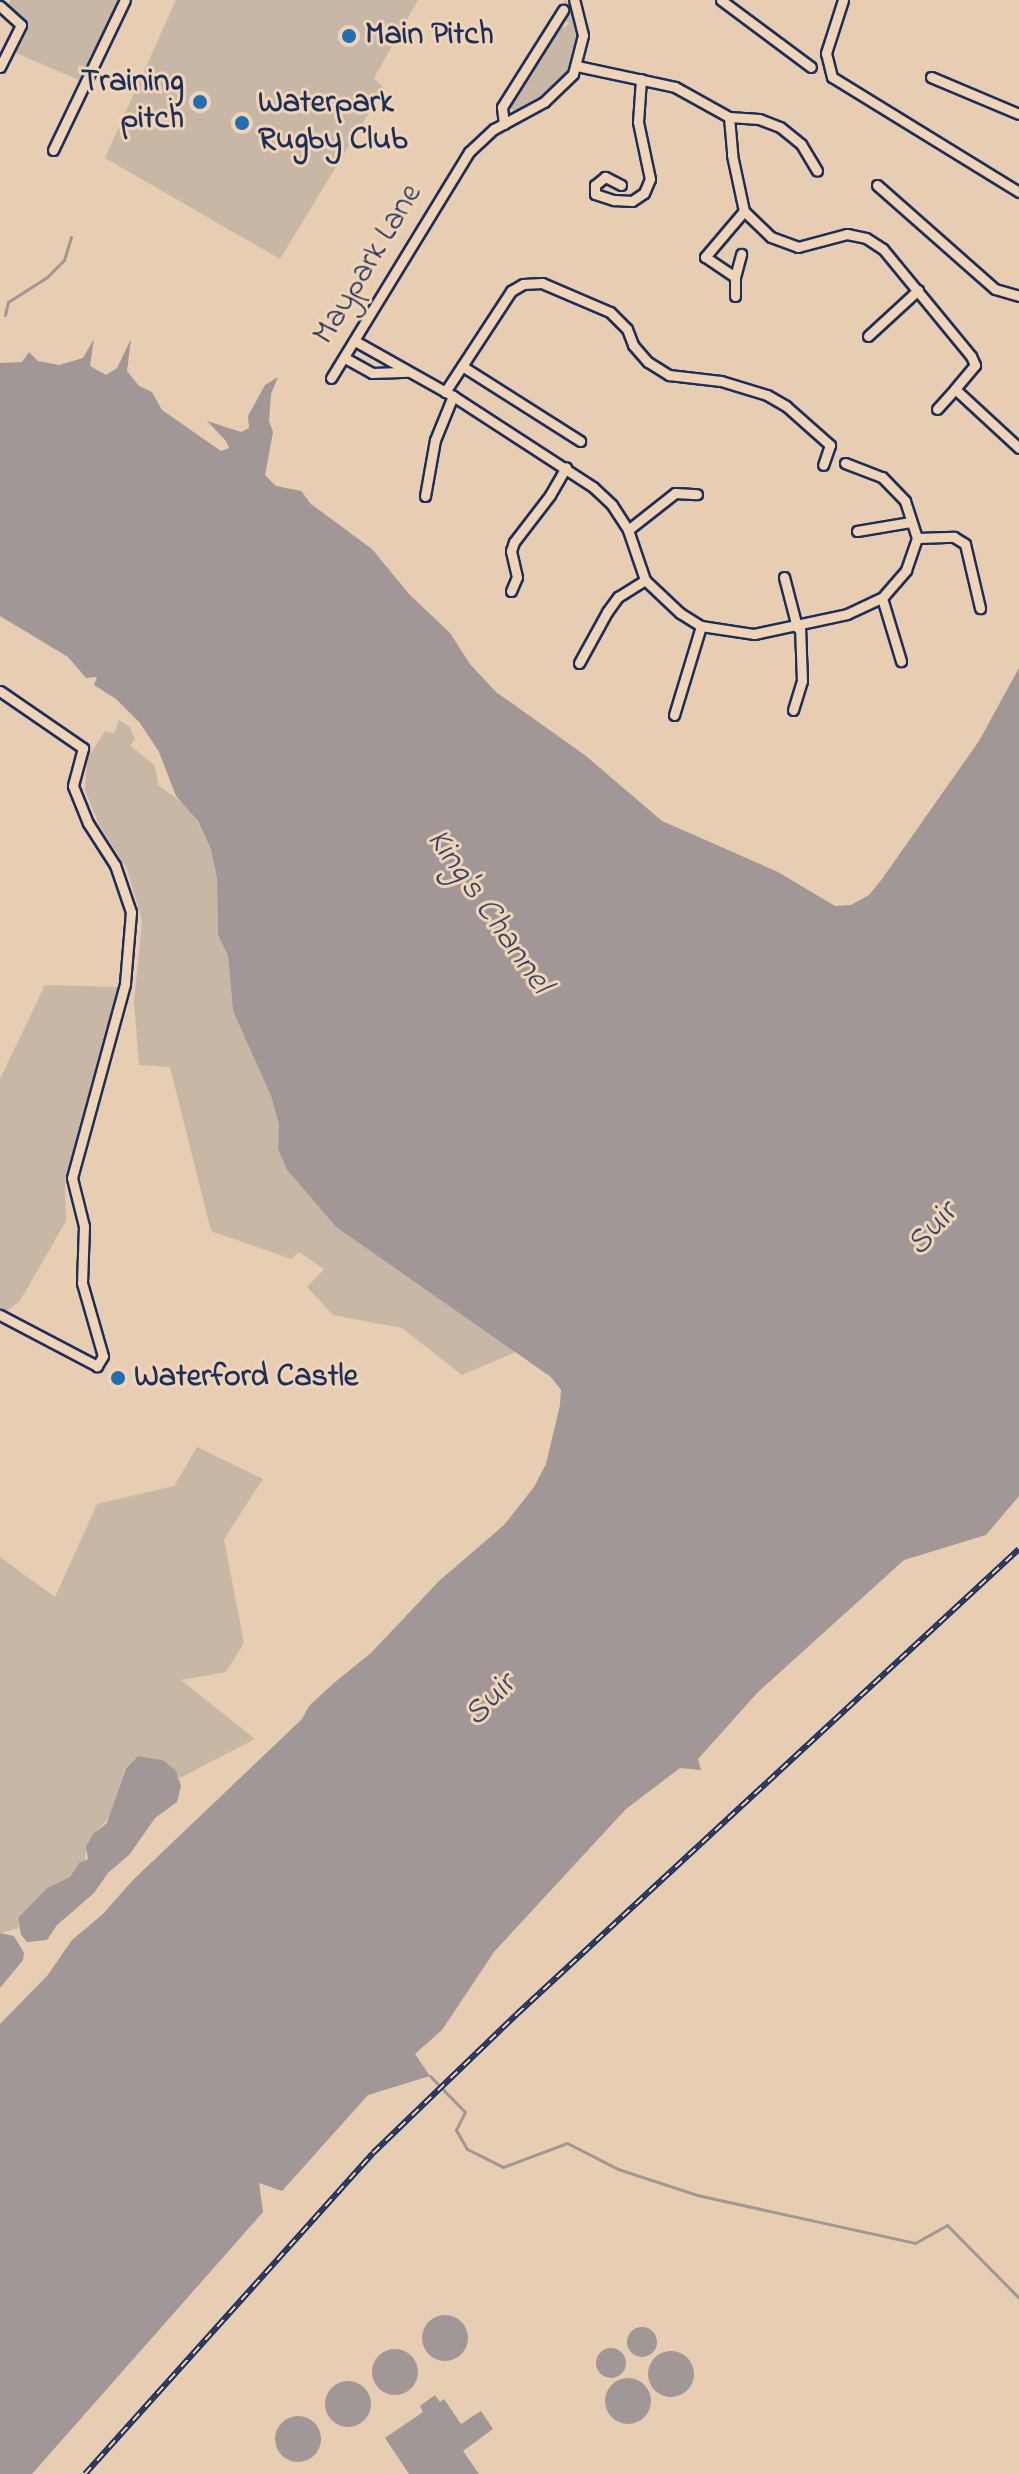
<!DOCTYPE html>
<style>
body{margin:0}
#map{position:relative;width:1019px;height:2474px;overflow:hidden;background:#e7ceb2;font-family:"Indie Flower",sans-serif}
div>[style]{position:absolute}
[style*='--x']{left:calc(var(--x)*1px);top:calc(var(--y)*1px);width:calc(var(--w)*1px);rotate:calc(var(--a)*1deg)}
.green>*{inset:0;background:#c9b7a6}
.water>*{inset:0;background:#a09796}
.round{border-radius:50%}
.stream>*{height:3px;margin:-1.5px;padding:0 1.5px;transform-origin:1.5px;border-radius:1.5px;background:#a09796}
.roads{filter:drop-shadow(2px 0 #1b2f5e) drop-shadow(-2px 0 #1b2f5e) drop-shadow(0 2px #1b2f5e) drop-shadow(0 -2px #1b2f5e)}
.minor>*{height:9px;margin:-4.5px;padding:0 4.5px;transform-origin:4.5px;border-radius:4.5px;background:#efd5b6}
.rail>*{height:6px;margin-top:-3px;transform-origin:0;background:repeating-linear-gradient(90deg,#efd5b6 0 9px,#1b2f5e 0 18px);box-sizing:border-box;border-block:2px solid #1b2f5e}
.dots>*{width:22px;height:22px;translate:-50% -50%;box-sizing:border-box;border:4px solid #efd5b6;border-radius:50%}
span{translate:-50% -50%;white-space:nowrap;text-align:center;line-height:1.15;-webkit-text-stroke:6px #efd5b6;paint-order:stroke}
.poi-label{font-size:32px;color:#1b2f5e;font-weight:700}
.left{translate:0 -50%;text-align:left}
.right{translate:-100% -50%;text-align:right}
.street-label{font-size:32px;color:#1b2f5e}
.water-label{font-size:34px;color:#364469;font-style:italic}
</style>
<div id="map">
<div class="green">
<i style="clip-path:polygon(11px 0,119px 0,81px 81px,16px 53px,27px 32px,27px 23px,8px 5px)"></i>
<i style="clip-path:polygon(176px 0,418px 0,374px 78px,384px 88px,280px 259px,105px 158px)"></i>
<i style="clip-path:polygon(565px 0,572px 8px,577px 30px,575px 58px,569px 71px,541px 99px,515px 111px,507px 107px,559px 24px,565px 28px,569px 23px,563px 18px,567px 12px,561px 7px)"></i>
<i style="clip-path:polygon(119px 720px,130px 727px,135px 740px,130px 745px,155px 766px,158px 785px,192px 810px,211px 850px,217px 878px,218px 935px,228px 956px,233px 1011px,271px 1096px,279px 1125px,278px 1149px,287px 1170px,336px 1227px,516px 1352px,462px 1375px,402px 1328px,333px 1315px,307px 1287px,324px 1269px,299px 1252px,291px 1259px,211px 1231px,170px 1067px,139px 1065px,134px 1002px,142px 921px,127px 869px,99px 824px,85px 791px,87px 759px,105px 731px,114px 734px)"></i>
<i style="clip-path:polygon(45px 985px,118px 987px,65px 1180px,66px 1221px,20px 1301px,0 1316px,0 1079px)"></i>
<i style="clip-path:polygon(197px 1447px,263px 1479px,224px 1539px,244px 1643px,226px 1672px,181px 1680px,255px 1739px,180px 1778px,163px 1760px,138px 1756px,125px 1768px,110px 1817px,98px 1829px,85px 1854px,85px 1863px,79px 1863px,70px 1877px,47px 1888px,18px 1918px,19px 1928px,0 1933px,0 1557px,55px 1597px,97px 1504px,174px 1486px)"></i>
</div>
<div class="water">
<i style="clip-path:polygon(94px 339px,90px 366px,106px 375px,117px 368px,131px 339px,127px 371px,139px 386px,152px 392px,162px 410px,221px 451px,229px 448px,226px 441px,207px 421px,241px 432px,249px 428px,248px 416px,265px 385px,278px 377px,271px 394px,269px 421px,273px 432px,265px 475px,276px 486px,301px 491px,311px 504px,372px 549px,409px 594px,450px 633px,470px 664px,496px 692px,586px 756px,662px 821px,778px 872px,835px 906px,851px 905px,869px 895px,882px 879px,979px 741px,1019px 668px,1019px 1496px,986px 1535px,904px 1560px,758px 1692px,698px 1759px,701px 1770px,680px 1768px,626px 1809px,494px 1952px,442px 2030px,415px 2054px,430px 2076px,368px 2095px,282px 2191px,259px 2183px,263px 2212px,32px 2474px,0 2474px,0 2024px,47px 1976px,72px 1940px,103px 1914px,132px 1881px,302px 1719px,309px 1706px,335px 1682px,371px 1653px,439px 1581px,504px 1525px,534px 1487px,546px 1464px,560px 1405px,561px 1390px,551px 1377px,336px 1227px,287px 1170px,278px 1149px,279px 1125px,271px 1096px,233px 1011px,228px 956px,218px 935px,217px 878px,211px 850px,198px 821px,176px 796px,159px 752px,140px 723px,116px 699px,94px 685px,97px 677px,86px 678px,68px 657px,0 616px,0 363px,22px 362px,29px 352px,38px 361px,59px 365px,83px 358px)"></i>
<i style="clip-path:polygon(138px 1756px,163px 1760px,176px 1771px,181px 1786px,177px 1802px,155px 1818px,130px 1854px,108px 1873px,94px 1893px,57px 1925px,47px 1940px,27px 1942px,21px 1935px,18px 1918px,47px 1888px,70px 1877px,79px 1863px,88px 1859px,86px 1847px,93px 1834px,107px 1823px,126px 1768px)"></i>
<i style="clip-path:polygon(0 1933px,14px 1936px,24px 1953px,23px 1960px,0 1988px)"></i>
<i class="round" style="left:422px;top:2315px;width:46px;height:46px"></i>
<i class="round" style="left:627px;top:2327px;width:30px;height:30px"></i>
<i class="round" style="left:596px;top:2348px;width:30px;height:30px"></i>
<i class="round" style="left:372px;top:2349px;width:46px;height:46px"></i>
<i class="round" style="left:648px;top:2351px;width:46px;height:46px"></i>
<i class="round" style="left:605px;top:2378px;width:46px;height:46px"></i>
<i class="round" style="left:325px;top:2381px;width:46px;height:46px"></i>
<i style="clip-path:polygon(435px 2395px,440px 2402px,444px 2399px,461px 2424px,481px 2411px,493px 2429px,463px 2451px,479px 2474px,409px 2474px,385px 2438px,423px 2412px,420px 2406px)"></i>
<i class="round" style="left:275px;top:2416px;width:46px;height:46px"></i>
</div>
<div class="stream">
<i style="--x:5;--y:315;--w:13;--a:-77"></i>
<i style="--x:8;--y:302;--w:46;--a:-32.7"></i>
<i style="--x:47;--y:277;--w:24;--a:-45"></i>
<i style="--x:64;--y:260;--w:24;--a:-73"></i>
<i style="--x:430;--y:2076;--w:50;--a:45.8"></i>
<i style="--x:465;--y:2112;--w:20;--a:117"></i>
<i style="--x:456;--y:2130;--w:22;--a:60"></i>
<i style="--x:467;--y:2149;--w:40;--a:26.6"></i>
<i style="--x:503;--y:2167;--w:68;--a:-20.6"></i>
<i style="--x:567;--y:2143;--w:57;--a:27"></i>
<i style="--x:618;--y:2169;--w:83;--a:18.2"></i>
<i style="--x:697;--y:2195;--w:223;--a:12.4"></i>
<i style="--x:915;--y:2243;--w:37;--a:-29"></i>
<i style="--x:947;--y:2225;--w:103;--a:45.4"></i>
</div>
<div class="roads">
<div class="minor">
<i style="--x:721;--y:0;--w:112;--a:36.7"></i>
<i style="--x:843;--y:0;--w:56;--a:107.8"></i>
<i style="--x:826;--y:53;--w:25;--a:76"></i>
<i style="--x:832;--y:77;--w:220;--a:31.6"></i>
<i style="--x:0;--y:6;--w:28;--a:42"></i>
<i style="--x:21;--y:25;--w:47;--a:116.6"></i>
<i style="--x:577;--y:66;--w:100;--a:12.1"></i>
<i style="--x:675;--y:87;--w:62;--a:29.1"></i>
<i style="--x:729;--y:117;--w:38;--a:85"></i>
<i style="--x:732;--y:155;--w:57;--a:77.9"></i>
<i style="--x:744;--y:211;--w:37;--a:44"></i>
<i style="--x:771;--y:237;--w:29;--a:20"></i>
<i style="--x:798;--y:247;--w:51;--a:-14.9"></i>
<i style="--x:847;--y:234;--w:19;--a:12"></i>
<i style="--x:866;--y:238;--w:20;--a:33"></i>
<i style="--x:883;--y:249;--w:139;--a:50.6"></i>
<i style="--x:971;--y:356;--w:10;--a:66"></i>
<i style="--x:975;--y:365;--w:31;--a:130"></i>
<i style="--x:955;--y:389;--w:87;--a:42.7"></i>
<i style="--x:931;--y:77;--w:95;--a:22.8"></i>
<i style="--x:729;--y:117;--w:30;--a:4"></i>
<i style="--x:759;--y:119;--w:22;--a:21"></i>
<i style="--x:780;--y:127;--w:27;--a:39"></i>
<i style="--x:801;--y:144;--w:31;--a:59"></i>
<i style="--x:504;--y:124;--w:17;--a:-97"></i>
<i style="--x:502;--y:107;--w:115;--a:-57.8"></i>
<i style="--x:53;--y:150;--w:166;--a:-64.4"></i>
<i style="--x:621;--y:185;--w:18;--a:-153"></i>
<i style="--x:605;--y:177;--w:13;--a:141"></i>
<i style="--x:595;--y:185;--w:9;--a:90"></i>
<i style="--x:595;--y:194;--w:20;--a:18"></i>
<i style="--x:614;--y:200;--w:18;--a:3"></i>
<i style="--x:632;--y:201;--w:14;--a:-34"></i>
<i style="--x:644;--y:193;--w:15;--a:-67"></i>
<i style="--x:650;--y:179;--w:58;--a:-101.9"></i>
<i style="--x:638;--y:122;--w:43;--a:-86"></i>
<i style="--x:877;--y:185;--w:157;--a:41.4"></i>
<i style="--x:995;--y:289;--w:25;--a:16"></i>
<i style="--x:735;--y:277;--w:24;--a:-75"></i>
<i style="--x:735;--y:296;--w:19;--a:-90"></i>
<i style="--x:735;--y:277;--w:36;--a:-146"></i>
<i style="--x:705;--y:257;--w:60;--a:-49.7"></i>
<i style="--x:868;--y:336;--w:68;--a:-42.6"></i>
<i style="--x:355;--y:341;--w:112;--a:29.3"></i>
<i style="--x:453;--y:396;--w:167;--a:33"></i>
<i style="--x:593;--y:487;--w:26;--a:43"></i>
<i style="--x:612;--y:505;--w:30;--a:57"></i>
<i style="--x:628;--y:530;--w:53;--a:71.2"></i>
<i style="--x:645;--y:580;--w:48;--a:43.3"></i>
<i style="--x:680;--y:613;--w:25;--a:32"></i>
<i style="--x:701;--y:626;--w:54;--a:8.6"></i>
<i style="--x:754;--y:634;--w:95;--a:-12.1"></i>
<i style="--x:847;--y:614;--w:38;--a:-25"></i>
<i style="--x:882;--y:598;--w:37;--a:-49"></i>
<i style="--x:906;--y:570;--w:34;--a:-71"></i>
<i style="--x:345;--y:358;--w:31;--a:29"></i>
<i style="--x:372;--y:373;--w:36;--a:-2"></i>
<i style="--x:462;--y:366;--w:140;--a:32.4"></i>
<i style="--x:331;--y:378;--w:265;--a:-58.6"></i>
<i style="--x:469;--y:152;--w:34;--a:-43"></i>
<i style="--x:494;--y:129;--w:57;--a:-28.4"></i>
<i style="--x:544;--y:102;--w:40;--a:-44"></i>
<i style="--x:573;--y:74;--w:40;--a:-75.6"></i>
<i style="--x:583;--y:35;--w:36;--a:-104"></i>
<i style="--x:445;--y:392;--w:121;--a:-56.8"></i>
<i style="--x:511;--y:291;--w:14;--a:-30"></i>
<i style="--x:523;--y:284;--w:19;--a:-3"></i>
<i style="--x:542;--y:283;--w:74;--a:23.1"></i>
<i style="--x:610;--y:312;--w:24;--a:45"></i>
<i style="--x:627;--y:329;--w:17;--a:69"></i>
<i style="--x:633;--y:345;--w:23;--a:49"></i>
<i style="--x:648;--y:362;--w:25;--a:32"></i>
<i style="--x:669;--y:375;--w:52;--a:6.6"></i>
<i style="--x:721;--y:381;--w:48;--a:16.9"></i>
<i style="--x:767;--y:395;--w:22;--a:30"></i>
<i style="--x:786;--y:406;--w:59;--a:41.6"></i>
<i style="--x:830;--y:445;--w:21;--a:109"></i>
<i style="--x:937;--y:409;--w:27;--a:-48"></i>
<i style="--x:845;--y:463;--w:40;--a:21"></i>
<i style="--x:882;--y:477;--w:33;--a:46"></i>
<i style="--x:905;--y:501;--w:39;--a:72"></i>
<i style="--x:917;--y:538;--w:37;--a:-2"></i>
<i style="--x:954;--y:537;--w:13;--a:32"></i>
<i style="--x:965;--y:544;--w:66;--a:76.8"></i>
<i style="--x:425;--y:496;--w:57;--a:-79.9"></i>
<i style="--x:435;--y:440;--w:48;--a:-67.8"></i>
<i style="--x:628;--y:530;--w:60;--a:-38.2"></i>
<i style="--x:675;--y:493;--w:22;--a:3"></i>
<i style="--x:857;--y:531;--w:54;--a:-9.6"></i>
<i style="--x:784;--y:577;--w:52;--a:75.4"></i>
<i style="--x:511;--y:591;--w:15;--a:-67"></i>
<i style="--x:517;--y:577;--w:27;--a:-103"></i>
<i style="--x:511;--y:551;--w:9;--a:-72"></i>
<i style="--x:514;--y:542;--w:59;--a:-52.5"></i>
<i style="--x:550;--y:495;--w:32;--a:-60"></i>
<i style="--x:882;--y:598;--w:66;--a:73.2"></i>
<i style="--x:579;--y:663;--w:58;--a:-61.2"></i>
<i style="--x:607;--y:612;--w:19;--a:-54"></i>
<i style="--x:618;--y:597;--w:32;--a:-32"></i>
<i style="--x:0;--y:691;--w:101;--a:34.5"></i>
<i style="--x:83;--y:748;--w:39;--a:105"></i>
<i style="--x:73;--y:786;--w:40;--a:68"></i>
<i style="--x:88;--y:823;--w:50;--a:57.3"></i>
<i style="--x:115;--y:865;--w:50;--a:71.2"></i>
<i style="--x:131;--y:912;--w:72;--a:94.8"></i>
<i style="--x:125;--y:984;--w:201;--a:105.3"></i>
<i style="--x:72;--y:1178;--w:49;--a:76"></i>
<i style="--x:84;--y:1226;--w:57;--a:92"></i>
<i style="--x:82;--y:1283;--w:76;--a:74"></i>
<i style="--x:103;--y:1356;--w:12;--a:121"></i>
<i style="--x:97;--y:1366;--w:110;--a:-152.3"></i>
<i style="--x:793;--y:710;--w:30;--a:-73"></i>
<i style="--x:802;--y:681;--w:55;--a:-92.1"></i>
<i style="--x:674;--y:715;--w:93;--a:-73.1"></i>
</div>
</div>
<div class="rail">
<i style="--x:85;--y:2474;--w:431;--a:-48.1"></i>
<i style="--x:373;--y:2153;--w:200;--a:-44"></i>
<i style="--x:517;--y:2014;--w:684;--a:-42.81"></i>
</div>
<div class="dots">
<i style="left:349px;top:36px;background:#1f6fb2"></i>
<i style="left:200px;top:102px;background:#1f6fb2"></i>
<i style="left:242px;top:123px;background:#1f6fb2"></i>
<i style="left:118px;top:1378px;background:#1f6fb2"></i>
</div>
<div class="poi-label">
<span class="left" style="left:365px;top:36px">Main Pitch</span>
<span class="right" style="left:184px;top:102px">Training<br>pitch</span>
<span class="left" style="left:258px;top:123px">Waterpark<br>Rugby Club</span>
<span class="left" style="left:134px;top:1378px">Waterford Castle</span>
</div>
<div class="street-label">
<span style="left:369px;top:265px;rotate:-59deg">Maypark Lane</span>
</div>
<div class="water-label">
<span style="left:488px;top:912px;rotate:55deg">King's Channel</span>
<span style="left:933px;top:1230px;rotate:-49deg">Suir</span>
<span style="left:491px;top:1701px;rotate:-46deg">Suir</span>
</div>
</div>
